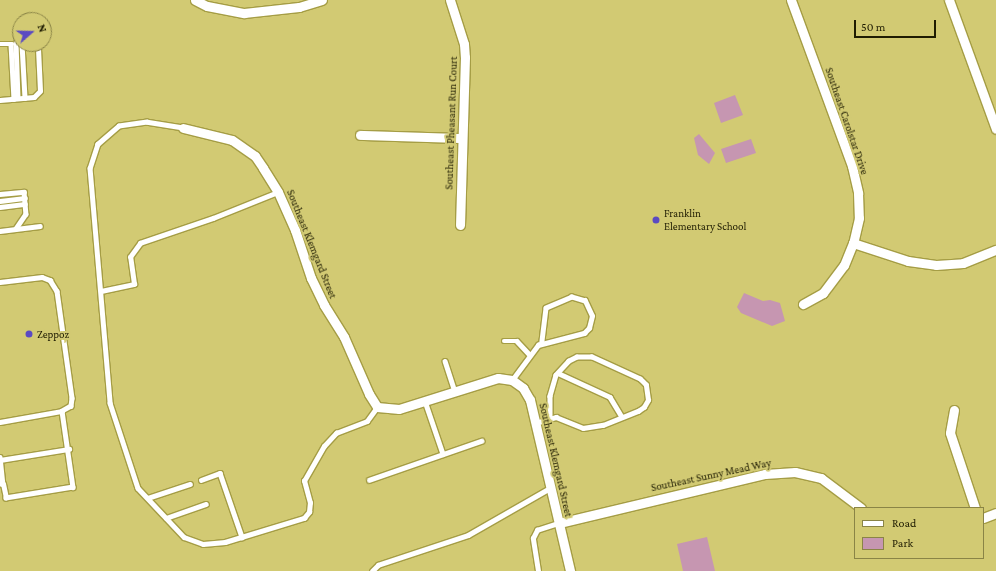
<!DOCTYPE html>
<style>
body{margin:0}
#map{position:relative;width:996px;height:571px;overflow:hidden;background:#d2ca73;font-family:"Crimson Pro",serif}
div>[style]{position:absolute}
[style*='--x']{left:calc(var(--x)*1px);top:calc(var(--y)*1px);width:calc(var(--w)*1px);rotate:calc(var(--a)*1deg)}
.green>*{inset:0;background:#c696b1}
.roads{filter:drop-shadow(1px 0 #a59d45) drop-shadow(-1px 0 #a59d45) drop-shadow(0 1px #a59d45) drop-shadow(0 -1px #a59d45)}
.service>*{height:4.5px;margin:-2.25px;padding:0 2.25px;transform-origin:2.25px;border-radius:2.25px;background:#fff}
.minor>*{height:9px;margin:-4.5px;padding:0 4.5px;transform-origin:4.5px;border-radius:4.5px;background:#fff}
.dots>*{width:11px;height:11px;translate:-50% -50%;box-sizing:border-box;border:2px solid #d2ca73;border-radius:50%}
span{translate:-50% -50%;white-space:nowrap;text-align:center;line-height:1.15;-webkit-text-stroke:4px #d2ca73;paint-order:stroke}
.street-label{font-size:11px;color:#1f1c02}
.poi-label{font-size:11px;color:#1f1c02}
.left{translate:0 -50%;text-align:left}
.legend{position:absolute;left:854px;top:507px;width:130px;height:52px;box-sizing:border-box;background:#d2ca73;border:1px solid #8a8446;margin:0;padding:5px 7px;list-style:none;font-size:12px;color:#1f1c02}
.legend li{display:flex;align-items:center;gap:8px;height:20px}
.legend b{width:20px;border:1px solid #8a8446}
.north{position:absolute;left:12px;top:12px;width:40px;height:40px;box-sizing:border-box;background:#d2ca73;border:1px solid #8a8446;border-radius:50%;rotate:70deg;font-size:11px;font-weight:700;line-height:16px;text-align:center;color:#1f1c02}
.north::after{content:'';display:block;margin:auto;width:14px;height:18px;background:#5b4ac2;clip-path:polygon(50% 0,100% 100%,50% 72%,0 100%)}
.scale{position:absolute;left:854px;top:20px;width:82px;height:18px;box-sizing:border-box;border:2px solid #1f1c02;border-top:0;padding-left:5px;font-size:12px;line-height:14px;white-space:nowrap;color:#1f1c02;-webkit-text-stroke:3px #d2ca73;paint-order:stroke}
</style>
<div id="map">
<div class="green">
<i style="clip-path:polygon(735px 95px,743px 115px,721px 123px,714px 103px)"></i>
<i style="clip-path:polygon(699px 134px,715px 153px,709px 164px,698px 155px,694px 138px)"></i>
<i style="clip-path:polygon(751px 139px,756px 153px,726px 163px,721px 149px)"></i>
<i style="clip-path:polygon(744px 293px,763px 301px,770px 300px,780px 303px,785px 321px,772px 326px,741px 313px,737px 307px)"></i>
<i style="clip-path:polygon(707px 537px,715px 571px,683px 571px,677px 544px)"></i>
</div>
<div class="roads">
<div class="service">
<i style="--x:16;--y:43;--w:55;--a:87.9"></i>
<i style="--x:0;--y:44;--w:12;--a:0"></i>
<i style="--x:11;--y:44;--w:55;--a:86.9"></i>
<i style="--x:22;--y:44;--w:54;--a:86.8"></i>
<i style="--x:0;--y:100;--w:34;--a:-5"></i>
<i style="--x:34;--y:97;--w:8;--a:-45"></i>
<i style="--x:40;--y:91;--w:42;--a:-92.7"></i>
<i style="--x:38;--y:49;--w:7;--a:-135"></i>
<i style="--x:183;--y:128;--w:36;--a:-171"></i>
<i style="--x:147;--y:122;--w:28;--a:172"></i>
<i style="--x:119;--y:126;--w:28;--a:139"></i>
<i style="--x:98;--y:144;--w:25;--a:108"></i>
<i style="--x:90;--y:168;--w:236;--a:85.1"></i>
<i style="--x:110;--y:403;--w:89;--a:71.8"></i>
<i style="--x:138;--y:488;--w:67;--a:46.8"></i>
<i style="--x:184;--y:537;--w:20;--a:20"></i>
<i style="--x:203;--y:544;--w:22;--a:-5"></i>
<i style="--x:225;--y:542;--w:83;--a:-16.9"></i>
<i style="--x:304;--y:518;--w:8;--a:-50"></i>
<i style="--x:309;--y:512;--w:9;--a:-84"></i>
<i style="--x:310;--y:503;--w:23;--a:-105"></i>
<i style="--x:304;--y:481;--w:40;--a:-60.3"></i>
<i style="--x:324;--y:446;--w:18;--a:-47"></i>
<i style="--x:336;--y:433;--w:33;--a:-21"></i>
<i style="--x:367;--y:421;--w:17;--a:-54"></i>
<i style="--x:0;--y:194;--w:24;--a:-5"></i>
<i style="--x:24;--y:192;--w:22;--a:85"></i>
<i style="--x:26;--y:214;--w:18;--a:124"></i>
<i style="--x:0;--y:201;--w:25;--a:-7"></i>
<i style="--x:0;--y:207;--w:25;--a:-7"></i>
<i style="--x:0;--y:231;--w:40;--a:-7.1"></i>
<i style="--x:0;--y:282;--w:42;--a:-6.8"></i>
<i style="--x:42;--y:277;--w:9;--a:21"></i>
<i style="--x:50;--y:280;--w:13;--a:58"></i>
<i style="--x:57;--y:291;--w:108;--a:82"></i>
<i style="--x:72;--y:398;--w:8;--a:97"></i>
<i style="--x:71;--y:406;--w:10;--a:151"></i>
<i style="--x:62;--y:411;--w:77;--a:81.8"></i>
<i style="--x:73;--y:487;--w:68;--a:170.7"></i>
<i style="--x:6;--y:498;--w:14;--a:-102"></i>
<i style="--x:3;--y:484;--w:3;--a:180"></i>
<i style="--x:101;--y:291;--w:34;--a:-12"></i>
<i style="--x:134;--y:284;--w:27;--a:-98"></i>
<i style="--x:130;--y:257;--w:17;--a:-54"></i>
<i style="--x:140;--y:243;--w:77;--a:-18.9"></i>
<i style="--x:213;--y:218;--w:70;--a:-21.8"></i>
<i style="--x:504;--y:341;--w:13;--a:0"></i>
<i style="--x:517;--y:341;--w:18;--a:47"></i>
<i style="--x:445;--y:361;--w:32;--a:72"></i>
<i style="--x:558;--y:373;--w:57;--a:24.8"></i>
<i style="--x:610;--y:397;--w:23;--a:59"></i>
<i style="--x:512;--y:380;--w:44;--a:-53.4"></i>
<i style="--x:538;--y:345;--w:48;--a:-14.6"></i>
<i style="--x:584;--y:333;--w:7;--a:-45"></i>
<i style="--x:589;--y:328;--w:12;--a:-76"></i>
<i style="--x:592;--y:316;--w:17;--a:-115"></i>
<i style="--x:585;--y:301;--w:14;--a:-163"></i>
<i style="--x:572;--y:297;--w:28;--a:157"></i>
<i style="--x:546;--y:308;--w:35;--a:97"></i>
<i style="--x:425;--y:401;--w:56;--a:71.2"></i>
<i style="--x:0;--y:422;--w:63;--a:-10.1"></i>
<i style="--x:535;--y:423;--w:22;--a:-16"></i>
<i style="--x:556;--y:417;--w:29;--a:22"></i>
<i style="--x:583;--y:428;--w:20;--a:-9"></i>
<i style="--x:603;--y:425;--w:38;--a:-22"></i>
<i style="--x:638;--y:411;--w:7;--a:-34"></i>
<i style="--x:644;--y:407;--w:8;--a:-60"></i>
<i style="--x:648;--y:400;--w:15;--a:-98"></i>
<i style="--x:646;--y:385;--w:8;--a:-135"></i>
<i style="--x:640;--y:379;--w:53;--a:-155.4"></i>
<i style="--x:592;--y:357;--w:15;--a:180"></i>
<i style="--x:577;--y:357;--w:9;--a:153"></i>
<i style="--x:569;--y:361;--w:19;--a:133"></i>
<i style="--x:556;--y:375;--w:22;--a:106"></i>
<i style="--x:550;--y:396;--w:22;--a:90"></i>
<i style="--x:0;--y:457;--w:27;--a:84"></i>
<i style="--x:0;--y:460;--w:70;--a:-9.1"></i>
<i style="--x:201;--y:480;--w:20;--a:-20"></i>
<i style="--x:220;--y:473;--w:68;--a:71"></i>
<i style="--x:369;--y:480;--w:119;--a:-19.2"></i>
<i style="--x:148;--y:498;--w:44;--a:-18.4"></i>
<i style="--x:166;--y:518;--w:42;--a:-19.3"></i>
<i style="--x:372;--y:571;--w:8;--a:-45"></i>
<i style="--x:378;--y:565;--w:95;--a:-18.4"></i>
<i style="--x:468;--y:535;--w:95;--a:-29.8"></i>
<i style="--x:538;--y:571;--w:33;--a:-99"></i>
<i style="--x:533;--y:538;--w:9;--a:-63"></i>
<i style="--x:537;--y:530;--w:23;--a:-18"></i>
</div>
<div class="minor">
<i style="--x:195;--y:0;--w:13;--a:27"></i>
<i style="--x:207;--y:6;--w:38;--a:11"></i>
<i style="--x:244;--y:13;--w:55;--a:-6.2"></i>
<i style="--x:299;--y:7;--w:24;--a:-17"></i>
<i style="--x:450;--y:0;--w:46;--a:72.3"></i>
<i style="--x:464;--y:44;--w:13;--a:86"></i>
<i style="--x:465;--y:57;--w:168;--a:91.7"></i>
<i style="--x:791;--y:0;--w:177;--a:69.8"></i>
<i style="--x:852;--y:166;--w:28;--a:77"></i>
<i style="--x:858;--y:193;--w:25;--a:88"></i>
<i style="--x:859;--y:218;--w:26;--a:103"></i>
<i style="--x:853;--y:243;--w:24;--a:112"></i>
<i style="--x:844;--y:265;--w:35;--a:127"></i>
<i style="--x:823;--y:293;--w:23;--a:151"></i>
<i style="--x:949;--y:0;--w:137;--a:70"></i>
<i style="--x:183;--y:128;--w:50;--a:13.8"></i>
<i style="--x:232;--y:140;--w:28;--a:35"></i>
<i style="--x:255;--y:156;--w:14;--a:56"></i>
<i style="--x:263;--y:168;--w:28;--a:58"></i>
<i style="--x:278;--y:192;--w:42;--a:65.9"></i>
<i style="--x:295;--y:230;--w:51;--a:71.6"></i>
<i style="--x:311;--y:278;--w:30;--a:64"></i>
<i style="--x:324;--y:305;--w:38;--a:58"></i>
<i style="--x:344;--y:337;--w:62;--a:66.3"></i>
<i style="--x:369;--y:394;--w:15;--a:58"></i>
<i style="--x:377;--y:407;--w:22;--a:5"></i>
<i style="--x:399;--y:409;--w:104;--a:-17.4"></i>
<i style="--x:498;--y:378;--w:14;--a:8"></i>
<i style="--x:512;--y:380;--w:14;--a:36"></i>
<i style="--x:523;--y:388;--w:14;--a:60"></i>
<i style="--x:530;--y:400;--w:176;--a:76.8"></i>
<i style="--x:360;--y:135;--w:102;--a:1.7"></i>
<i style="--x:853;--y:243;--w:58;--a:18.1"></i>
<i style="--x:908;--y:261;--w:28;--a:8"></i>
<i style="--x:936;--y:265;--w:27;--a:-4"></i>
<i style="--x:963;--y:263;--w:35;--a:-22"></i>
<i style="--x:954;--y:410;--w:23;--a:100"></i>
<i style="--x:950;--y:433;--w:79;--a:71.6"></i>
<i style="--x:983;--y:518;--w:14;--a:-21"></i>
<i style="--x:559;--y:523;--w:212;--a:-13.4"></i>
<i style="--x:765;--y:474;--w:30;--a:-4"></i>
<i style="--x:795;--y:472;--w:27;--a:13"></i>
<i style="--x:821;--y:478;--w:50;--a:36.9"></i>
</div>
</div>
<div class="dots">
<i style="left:656px;top:220px;background:#5b4ac2"></i>
<i style="left:29px;top:334px;background:#5b4ac2"></i>
</div>
<div class="street-label">
<span style="left:847px;top:121px;rotate:71deg">Southeast Carolstar Drive</span>
<span style="left:451px;top:123px;rotate:-88deg">Southeast Pheasant Run Court</span>
<span style="left:312px;top:244px;rotate:68deg">Southeast Klemgard Street</span>
<span style="left:556px;top:460px;rotate:77deg">Southeast Klemgard Street</span>
<span style="left:711px;top:475px;rotate:-12deg">Southeast Sunny Mead Way</span>
</div>
<div class="poi-label">
<span class="left" style="left:664px;top:220px">Franklin<br>Elementary School</span>
<span class="left" style="left:37px;top:334px">Zeppoz</span>
</div>
<ul class="legend">
<li><b style="height:5px;background:#fff"></b>Road</li>
<li><b style="height:11px;background:#c696b1"></b>Park</li>
</ul>
<div class="north">N</div>
<div class="scale">50 m</div>
</div>
